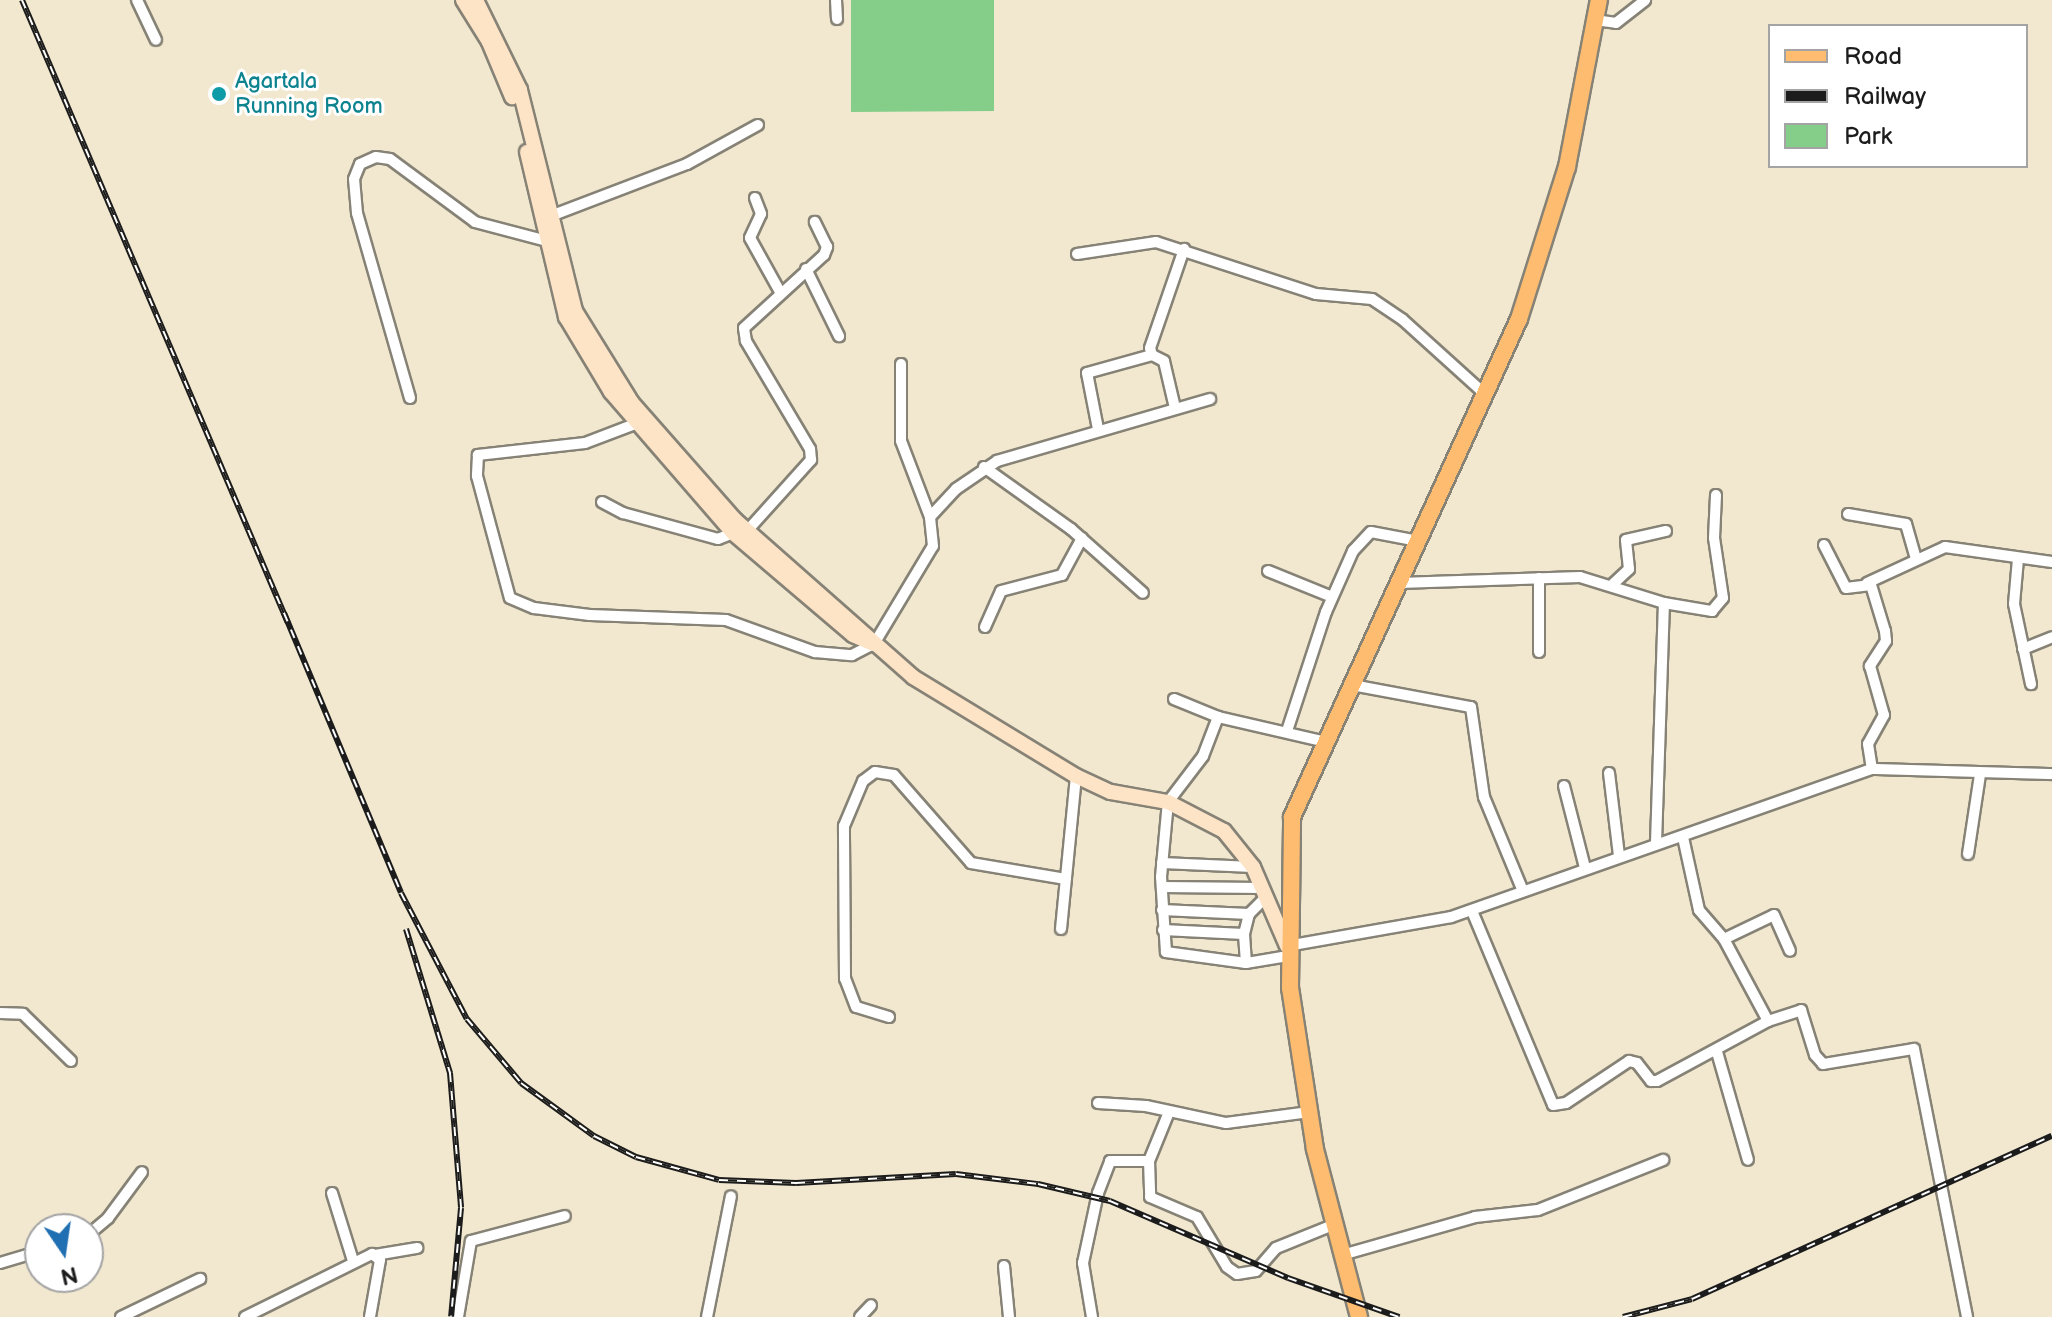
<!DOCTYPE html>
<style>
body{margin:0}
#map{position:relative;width:2052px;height:1317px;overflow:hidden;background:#f1e8cf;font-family:"Balsamiq Sans",sans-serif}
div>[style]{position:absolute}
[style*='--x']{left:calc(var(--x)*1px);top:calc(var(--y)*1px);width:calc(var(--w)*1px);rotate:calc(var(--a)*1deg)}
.green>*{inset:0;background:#85ce8a}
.roads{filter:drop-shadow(2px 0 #868276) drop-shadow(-2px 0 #868276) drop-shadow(0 2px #868276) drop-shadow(0 -2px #868276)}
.street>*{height:10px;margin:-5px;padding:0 5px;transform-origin:5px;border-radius:5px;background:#fff}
.secondary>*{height:14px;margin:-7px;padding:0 7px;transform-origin:7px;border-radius:7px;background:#fee4c6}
.primary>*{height:16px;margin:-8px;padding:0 8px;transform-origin:8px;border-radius:8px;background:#fdbc70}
.rail>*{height:6px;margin-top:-3px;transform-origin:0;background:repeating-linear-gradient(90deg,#fff 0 9px,#1c1c1c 0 18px);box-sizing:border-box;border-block:2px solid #1c1c1c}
.dots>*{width:22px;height:22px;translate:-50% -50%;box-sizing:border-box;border:4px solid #fff;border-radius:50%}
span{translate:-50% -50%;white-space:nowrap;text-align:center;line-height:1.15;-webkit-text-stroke:6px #fff;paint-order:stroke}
.culture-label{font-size:22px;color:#0d838f}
.left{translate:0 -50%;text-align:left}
.legend{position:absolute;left:1768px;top:24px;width:260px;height:144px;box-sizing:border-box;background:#fff;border:2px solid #a4a4a4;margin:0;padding:10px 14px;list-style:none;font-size:24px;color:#1c1c1c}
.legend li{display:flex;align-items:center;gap:16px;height:40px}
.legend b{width:40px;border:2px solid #a4a4a4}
.north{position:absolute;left:24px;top:1213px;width:80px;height:80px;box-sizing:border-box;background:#fff;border:2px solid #a4a4a4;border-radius:50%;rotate:167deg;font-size:22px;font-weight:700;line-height:32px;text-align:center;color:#1c1c1c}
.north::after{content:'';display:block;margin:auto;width:28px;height:36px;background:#1f6fb2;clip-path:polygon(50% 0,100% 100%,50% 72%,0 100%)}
</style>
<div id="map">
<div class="green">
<i style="clip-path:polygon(851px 0,994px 0,994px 111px,851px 112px)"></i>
</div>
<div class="roads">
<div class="street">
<i style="--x:137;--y:0;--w:44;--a:64.6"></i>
<i style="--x:836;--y:0;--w:19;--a:87"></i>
<i style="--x:1595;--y:20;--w:21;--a:8"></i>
<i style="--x:1616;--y:23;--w:37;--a:-38"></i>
<i style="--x:755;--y:198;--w:17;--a:69"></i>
<i style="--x:761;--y:214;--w:26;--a:115"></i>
<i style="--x:750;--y:238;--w:62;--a:60.9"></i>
<i style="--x:548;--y:217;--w:149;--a:-20.9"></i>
<i style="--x:687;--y:164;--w:81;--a:-28.8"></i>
<i style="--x:1077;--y:254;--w:80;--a:-8.6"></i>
<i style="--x:1156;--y:242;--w:168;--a:18"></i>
<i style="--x:1316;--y:294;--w:56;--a:5.1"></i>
<i style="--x:1372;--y:299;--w:37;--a:34"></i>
<i style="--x:1403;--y:320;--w:110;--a:42.1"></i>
<i style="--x:806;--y:269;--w:75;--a:63.8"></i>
<i style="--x:410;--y:398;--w:192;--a:-106"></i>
<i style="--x:357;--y:213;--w:34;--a:-95"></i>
<i style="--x:354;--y:179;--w:16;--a:-68"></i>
<i style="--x:360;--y:164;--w:17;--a:-24"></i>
<i style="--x:376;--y:157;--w:14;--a:8"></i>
<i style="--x:390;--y:159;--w:106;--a:36.5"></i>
<i style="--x:475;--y:222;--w:74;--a:14.8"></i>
<i style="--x:1175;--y:408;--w:48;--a:-103.2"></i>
<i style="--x:1164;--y:361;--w:13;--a:-153"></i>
<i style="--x:1152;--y:355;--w:7;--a:-106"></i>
<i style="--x:1150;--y:348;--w:105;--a:-71"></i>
<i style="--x:635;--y:424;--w:53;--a:159.2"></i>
<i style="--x:585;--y:443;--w:108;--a:173.6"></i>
<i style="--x:478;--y:455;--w:21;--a:93"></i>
<i style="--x:477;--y:476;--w:126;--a:74.9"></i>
<i style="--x:510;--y:598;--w:26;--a:23"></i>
<i style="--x:534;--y:608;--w:56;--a:7.1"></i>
<i style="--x:590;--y:615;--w:136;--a:2.1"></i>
<i style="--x:726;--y:620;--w:95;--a:19.8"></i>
<i style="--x:815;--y:652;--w:37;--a:5"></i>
<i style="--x:852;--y:655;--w:25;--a:-27"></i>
<i style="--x:874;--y:644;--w:114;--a:-59"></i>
<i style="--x:933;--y:546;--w:29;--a:-96"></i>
<i style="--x:930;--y:517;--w:81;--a:-110.9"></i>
<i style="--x:901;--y:441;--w:77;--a:-90"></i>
<i style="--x:1098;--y:429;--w:57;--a:-101.1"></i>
<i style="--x:1087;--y:373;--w:67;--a:-15.5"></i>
<i style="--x:984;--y:467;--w:107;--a:35.5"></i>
<i style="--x:1071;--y:529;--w:96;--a:41.6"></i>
<i style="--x:602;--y:502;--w:24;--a:28"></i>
<i style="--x:623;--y:513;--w:98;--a:15.3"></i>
<i style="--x:718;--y:539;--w:16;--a:-22"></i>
<i style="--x:1848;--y:514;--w:59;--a:9.8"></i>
<i style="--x:1906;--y:524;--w:35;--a:74"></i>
<i style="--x:930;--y:517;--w:38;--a:-47"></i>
<i style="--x:956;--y:489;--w:50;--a:-34.3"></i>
<i style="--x:997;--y:461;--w:222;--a:-16.2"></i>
<i style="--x:747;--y:531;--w:96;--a:-48"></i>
<i style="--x:811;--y:460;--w:11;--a:-95"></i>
<i style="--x:810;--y:449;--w:126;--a:-120.7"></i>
<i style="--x:746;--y:341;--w:13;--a:-99"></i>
<i style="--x:744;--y:328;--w:108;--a:-42.4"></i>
<i style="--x:824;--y:255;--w:9;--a:-69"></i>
<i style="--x:827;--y:247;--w:28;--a:-116"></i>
<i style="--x:1824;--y:545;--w:48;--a:62.9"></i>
<i style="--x:1846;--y:588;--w:25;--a:-7"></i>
<i style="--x:1871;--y:585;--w:48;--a:73.1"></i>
<i style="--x:1885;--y:631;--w:10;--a:84"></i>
<i style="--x:1886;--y:641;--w:30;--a:123"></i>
<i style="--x:1870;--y:666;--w:51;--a:74.1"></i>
<i style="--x:1884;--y:715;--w:33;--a:119"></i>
<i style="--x:1868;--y:744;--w:25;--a:81"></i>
<i style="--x:2018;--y:559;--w:45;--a:95.1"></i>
<i style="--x:2014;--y:604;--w:82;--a:78"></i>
<i style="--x:1268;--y:571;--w:69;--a:22.1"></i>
<i style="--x:1539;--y:578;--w:74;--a:90"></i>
<i style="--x:1399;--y:583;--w:181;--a:-1.9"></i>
<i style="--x:1580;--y:577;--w:88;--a:17.2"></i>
<i style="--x:1664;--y:603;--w:49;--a:9.5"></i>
<i style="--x:1712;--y:611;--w:17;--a:-50"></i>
<i style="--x:1723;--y:598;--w:61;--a:-98.5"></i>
<i style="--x:1714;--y:538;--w:43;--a:-87.3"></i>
<i style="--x:1867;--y:583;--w:86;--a:-24.8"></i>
<i style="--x:1945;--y:547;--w:108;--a:8"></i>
<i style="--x:1613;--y:584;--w:22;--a:-43"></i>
<i style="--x:1629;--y:569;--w:29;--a:-96"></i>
<i style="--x:1626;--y:540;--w:41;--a:-12.7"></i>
<i style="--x:985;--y:627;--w:39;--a:-66"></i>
<i style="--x:1001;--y:591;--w:63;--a:-14.7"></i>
<i style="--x:1062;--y:575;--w:42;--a:-61.6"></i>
<i style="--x:2023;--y:649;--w:31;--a:-22"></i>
<i style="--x:1352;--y:685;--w:121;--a:10.5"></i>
<i style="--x:1471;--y:707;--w:91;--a:81.8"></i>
<i style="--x:1484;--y:797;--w:102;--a:67.5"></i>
<i style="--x:1174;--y:699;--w:48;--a:22.2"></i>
<i style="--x:1287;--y:731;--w:125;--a:-71.9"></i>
<i style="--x:1326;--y:612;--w:67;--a:-66.1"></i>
<i style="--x:1353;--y:551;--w:26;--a:-47"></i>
<i style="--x:1371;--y:532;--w:48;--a:10.8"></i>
<i style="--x:1609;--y:773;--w:84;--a:83.1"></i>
<i style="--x:1564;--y:786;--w:85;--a:75.6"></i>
<i style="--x:1656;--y:843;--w:240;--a:-88.1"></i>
<i style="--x:1968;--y:854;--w:80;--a:-81.4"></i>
<i style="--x:1162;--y:863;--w:91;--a:2.5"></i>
<i style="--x:1162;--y:887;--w:100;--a:0.6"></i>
<i style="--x:1162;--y:910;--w:87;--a:2.6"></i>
<i style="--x:1472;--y:911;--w:210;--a:67.3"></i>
<i style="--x:1553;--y:1105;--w:13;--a:-9"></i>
<i style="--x:1566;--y:1103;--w:76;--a:-33.7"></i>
<i style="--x:1629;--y:1061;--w:8;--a:14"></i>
<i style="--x:1637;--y:1063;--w:23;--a:52"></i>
<i style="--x:1651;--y:1081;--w:6;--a:0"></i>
<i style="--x:1657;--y:1081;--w:126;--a:-28.4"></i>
<i style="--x:1768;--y:1021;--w:93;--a:-118.2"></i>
<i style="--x:1724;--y:939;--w:38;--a:-131"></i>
<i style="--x:1699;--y:910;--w:75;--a:-102.4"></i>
<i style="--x:1061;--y:929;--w:154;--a:-84.4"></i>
<i style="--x:1163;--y:930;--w:81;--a:2.8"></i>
<i style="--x:1724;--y:939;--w:55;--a:-25.6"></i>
<i style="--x:1774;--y:915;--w:39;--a:66"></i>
<i style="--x:1287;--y:946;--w:167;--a:-10"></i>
<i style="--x:1451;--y:917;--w:446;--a:-19.4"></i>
<i style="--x:1872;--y:769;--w:180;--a:1.6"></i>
<i style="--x:1288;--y:956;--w:43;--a:170.5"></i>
<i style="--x:1246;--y:963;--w:81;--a:-172.2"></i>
<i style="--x:1166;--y:952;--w:75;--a:-93.8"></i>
<i style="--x:1161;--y:877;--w:75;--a:-84.7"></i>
<i style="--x:1168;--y:802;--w:58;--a:-52.7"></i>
<i style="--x:1203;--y:756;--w:42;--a:-69"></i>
<i style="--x:1218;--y:717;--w:111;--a:13"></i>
<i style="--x:1246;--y:963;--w:29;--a:-94"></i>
<i style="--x:1244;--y:934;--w:21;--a:-76"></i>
<i style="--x:1249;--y:914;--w:24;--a:-45"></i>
<i style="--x:0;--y:1013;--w:23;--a:2"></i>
<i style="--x:23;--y:1014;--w:67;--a:44.4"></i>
<i style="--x:889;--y:1017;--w:34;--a:-163"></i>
<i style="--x:856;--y:1007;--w:30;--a:-111"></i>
<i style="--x:845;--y:979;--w:153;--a:-90.4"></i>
<i style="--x:844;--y:826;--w:49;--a:-67.1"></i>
<i style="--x:863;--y:781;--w:15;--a:-37"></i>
<i style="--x:875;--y:772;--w:19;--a:9"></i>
<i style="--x:894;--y:775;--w:117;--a:48.8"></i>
<i style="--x:971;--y:863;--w:96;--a:9.6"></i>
<i style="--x:1768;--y:1021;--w:35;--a:-18"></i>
<i style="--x:1801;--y:1010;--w:47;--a:72.7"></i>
<i style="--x:1815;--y:1055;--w:12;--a:48"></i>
<i style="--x:1823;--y:1064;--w:92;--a:-9.4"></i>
<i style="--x:1914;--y:1049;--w:273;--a:78.8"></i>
<i style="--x:1717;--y:1052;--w:112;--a:74"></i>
<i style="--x:1098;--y:1103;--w:48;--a:3.6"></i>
<i style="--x:1146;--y:1106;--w:82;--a:12"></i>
<i style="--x:1226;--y:1123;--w:84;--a:-7.5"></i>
<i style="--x:1149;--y:1161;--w:36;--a:88"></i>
<i style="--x:1150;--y:1197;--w:51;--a:23.1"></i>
<i style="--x:1197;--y:1217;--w:58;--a:59"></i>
<i style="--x:1227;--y:1267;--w:12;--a:35"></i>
<i style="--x:1237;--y:1274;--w:19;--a:-9"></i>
<i style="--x:1256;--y:1271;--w:30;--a:-49"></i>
<i style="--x:1276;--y:1248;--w:61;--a:-22"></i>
<i style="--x:332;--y:1193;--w:71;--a:72.8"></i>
<i style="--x:88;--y:1235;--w:26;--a:-40"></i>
<i style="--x:108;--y:1218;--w:57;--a:-53.5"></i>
<i style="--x:375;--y:1255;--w:43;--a:-9.5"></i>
<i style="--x:1342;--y:1255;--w:138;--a:-15.9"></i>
<i style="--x:1475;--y:1217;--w:63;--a:-6.3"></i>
<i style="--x:1538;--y:1210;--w:135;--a:-21.8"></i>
<i style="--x:0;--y:1263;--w:42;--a:-16.7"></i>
<i style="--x:1004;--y:1266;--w:51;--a:84.4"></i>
<i style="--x:121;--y:1317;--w:88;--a:-25.7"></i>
<i style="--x:245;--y:1317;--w:142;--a:-26.4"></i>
<i style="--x:372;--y:1254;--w:10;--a:37"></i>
<i style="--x:380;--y:1260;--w:58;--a:100"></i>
<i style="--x:458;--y:1317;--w:77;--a:-80.3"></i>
<i style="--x:471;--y:1241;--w:97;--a:-14.9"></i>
<i style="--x:707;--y:1317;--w:123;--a:-78.8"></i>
<i style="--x:860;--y:1317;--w:16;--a:-47"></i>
<i style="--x:1092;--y:1317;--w:55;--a:-99.5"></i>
<i style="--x:1083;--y:1263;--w:72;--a:-77.9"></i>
<i style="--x:1098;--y:1193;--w:34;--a:-69"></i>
<i style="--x:1110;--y:1161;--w:39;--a:0"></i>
<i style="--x:1149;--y:1161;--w:53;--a:-67.8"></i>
</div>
<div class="secondary">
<i style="--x:463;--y:0;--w:49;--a:58.2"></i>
<i style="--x:489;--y:42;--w:60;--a:67.3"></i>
<i style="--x:476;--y:0;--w:100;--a:63.9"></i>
<i style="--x:520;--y:90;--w:228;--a:76"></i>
<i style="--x:575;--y:311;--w:108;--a:58.2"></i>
<i style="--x:632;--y:403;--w:156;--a:48.6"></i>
<i style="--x:735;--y:520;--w:237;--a:41.4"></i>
<i style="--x:913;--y:677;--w:191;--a:31.3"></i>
<i style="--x:1076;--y:776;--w:38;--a:25"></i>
<i style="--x:1111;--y:792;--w:58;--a:10"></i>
<i style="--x:1168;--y:802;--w:63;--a:27.4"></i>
<i style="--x:1224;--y:831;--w:46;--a:51.1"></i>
<i style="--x:1253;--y:867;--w:86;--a:66.7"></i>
<i style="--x:527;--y:152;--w:170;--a:76.7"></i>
<i style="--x:566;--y:317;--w:87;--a:59"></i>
<i style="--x:611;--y:392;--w:186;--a:49.1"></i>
<i style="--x:733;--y:533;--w:157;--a:40.4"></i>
<i style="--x:853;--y:635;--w:22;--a:24"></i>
</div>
<div class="primary">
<i style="--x:1359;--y:1317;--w:174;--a:-104.7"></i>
<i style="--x:1315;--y:1149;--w:163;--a:-98.8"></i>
<i style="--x:1290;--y:988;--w:171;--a:-89.3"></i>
<i style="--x:1292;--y:817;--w:547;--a:-65.5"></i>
<i style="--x:1519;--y:319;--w:159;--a:-72.5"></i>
<i style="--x:1567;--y:167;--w:170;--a:-79.2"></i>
</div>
</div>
<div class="rail">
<i style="--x:22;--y:0;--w:677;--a:66.88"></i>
<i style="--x:284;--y:613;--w:303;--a:67.3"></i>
<i style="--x:401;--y:893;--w:142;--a:62.4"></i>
<i style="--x:467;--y:1019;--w:84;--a:49.8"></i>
<i style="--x:521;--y:1083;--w:90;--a:36"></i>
<i style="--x:594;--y:1136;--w:47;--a:26.6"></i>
<i style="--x:636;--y:1157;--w:86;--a:15.5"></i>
<i style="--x:719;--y:1180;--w:77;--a:2.2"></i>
<i style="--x:796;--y:1183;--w:160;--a:-3.2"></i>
<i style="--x:956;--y:1174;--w:83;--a:7"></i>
<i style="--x:1038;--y:1184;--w:74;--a:13.3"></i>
<i style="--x:1110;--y:1201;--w:194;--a:23.4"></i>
<i style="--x:1288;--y:1278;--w:118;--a:19.4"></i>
<i style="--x:406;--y:929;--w:151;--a:73"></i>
<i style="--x:450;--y:1073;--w:135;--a:85.3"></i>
<i style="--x:461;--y:1208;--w:109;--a:95.2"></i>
<i style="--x:1623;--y:1317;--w:71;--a:-14.6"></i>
<i style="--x:1692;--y:1299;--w:395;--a:-24.4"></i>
</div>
<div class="dots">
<i style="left:219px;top:94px;background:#0f9aa8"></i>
</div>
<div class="culture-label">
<span class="left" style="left:235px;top:94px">Agartala<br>Running Room</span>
</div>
<ul class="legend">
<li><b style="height:10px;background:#fdbc70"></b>Road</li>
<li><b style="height:10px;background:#1c1c1c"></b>Railway</li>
<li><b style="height:22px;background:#85ce8a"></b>Park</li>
</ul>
<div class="north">N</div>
</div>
